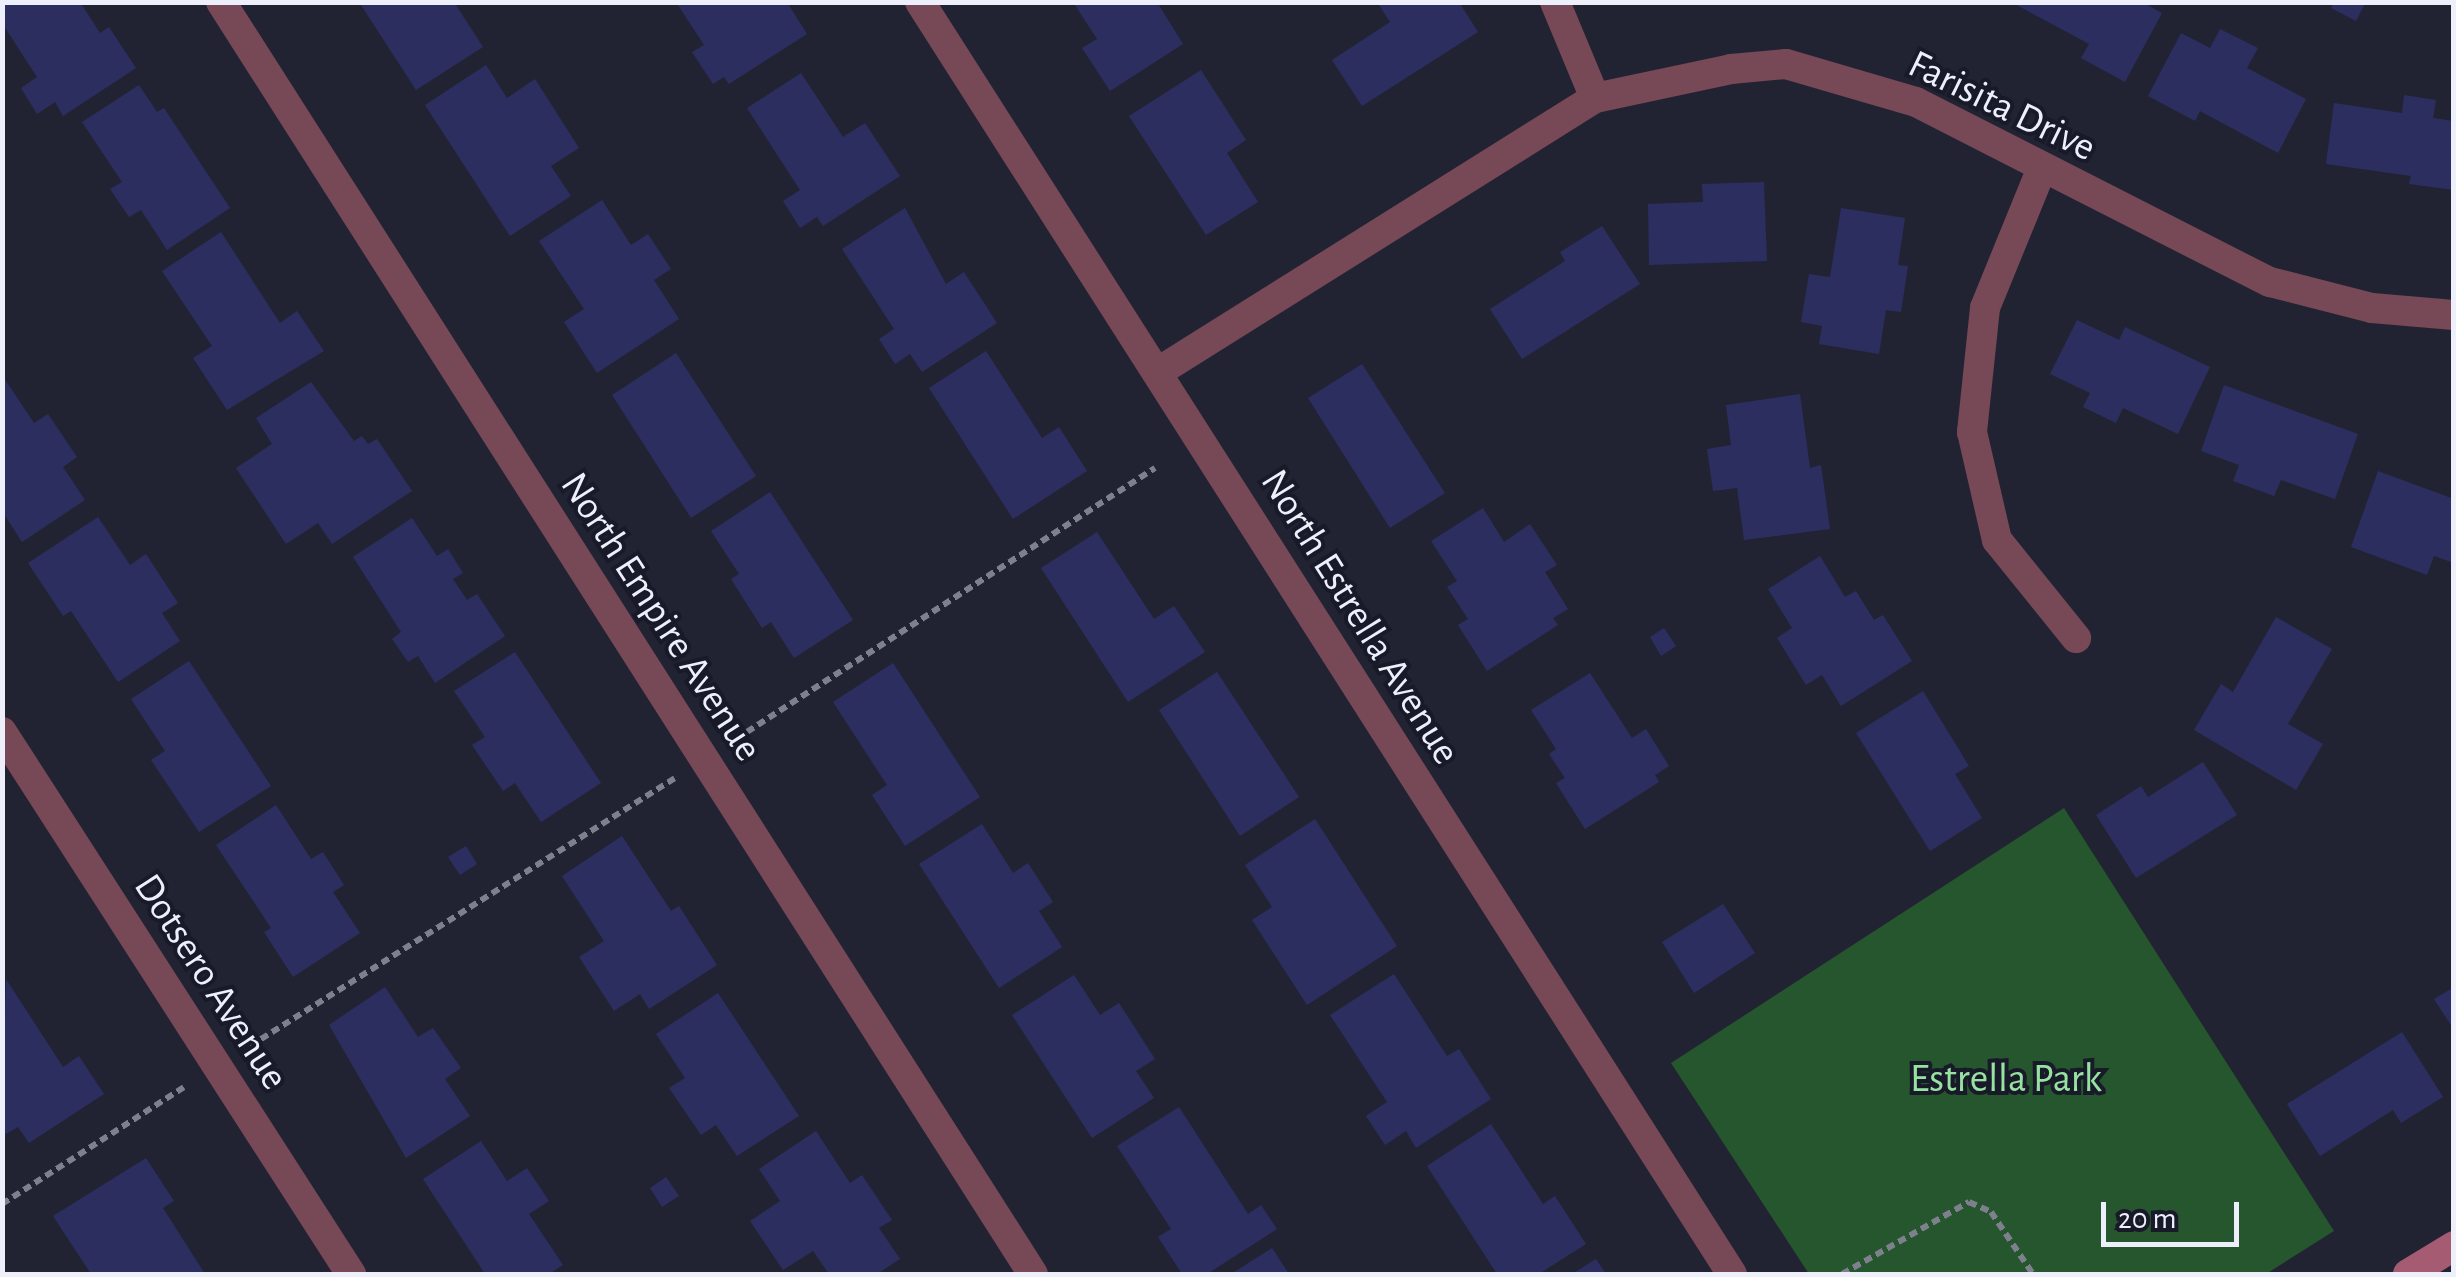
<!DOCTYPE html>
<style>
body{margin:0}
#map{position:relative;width:2456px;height:1277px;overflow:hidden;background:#212333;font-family:"Alegreya Sans",sans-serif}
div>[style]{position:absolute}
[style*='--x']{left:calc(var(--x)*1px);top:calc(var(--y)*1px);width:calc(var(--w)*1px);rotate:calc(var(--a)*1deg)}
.green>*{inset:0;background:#26562e}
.building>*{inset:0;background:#2d2e60}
.path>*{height:6px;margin-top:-3px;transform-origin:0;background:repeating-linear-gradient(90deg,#7e808e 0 8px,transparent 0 13px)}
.street>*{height:30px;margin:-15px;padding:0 15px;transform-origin:15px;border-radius:15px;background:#774856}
.secondary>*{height:30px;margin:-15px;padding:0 15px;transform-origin:15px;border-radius:15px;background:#a55b71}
span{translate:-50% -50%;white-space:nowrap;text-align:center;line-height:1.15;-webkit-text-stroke:8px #181929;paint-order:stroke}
.street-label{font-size:40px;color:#edeffa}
.park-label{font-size:40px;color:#98e2a1}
.frame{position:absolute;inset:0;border:5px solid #edeffa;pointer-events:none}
.scale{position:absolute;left:2101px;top:1202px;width:138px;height:45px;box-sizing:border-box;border:5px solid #edeffa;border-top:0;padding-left:12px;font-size:30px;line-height:35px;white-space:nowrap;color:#edeffa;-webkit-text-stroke:8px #181929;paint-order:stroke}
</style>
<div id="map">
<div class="green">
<i style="clip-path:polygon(2064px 808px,2334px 1231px,2266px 1274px,1809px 1274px,1671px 1063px)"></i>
</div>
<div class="building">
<i style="clip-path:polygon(2px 2px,80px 2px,100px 33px,109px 27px,136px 68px,63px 116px,55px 102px,37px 114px,21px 88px,37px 77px,2px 23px)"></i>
<i style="clip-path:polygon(359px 2px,454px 2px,483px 47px,416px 90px)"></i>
<i style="clip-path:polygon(676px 2px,787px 2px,807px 34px,729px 84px,724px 77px,713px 84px,692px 52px,704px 45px)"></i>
<i style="clip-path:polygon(1073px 2px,1157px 2px,1183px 44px,1110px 91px,1082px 48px,1097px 39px)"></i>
<i style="clip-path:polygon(1377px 2px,1459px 2px,1478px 32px,1362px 106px,1332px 60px,1390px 22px)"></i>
<i style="clip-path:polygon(2011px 2px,2142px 2px,2162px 13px,2125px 82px,2081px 58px,2089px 44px)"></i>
<i style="clip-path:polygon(2334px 2px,2366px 2px,2356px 21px,2331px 8px)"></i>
<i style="clip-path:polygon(2220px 29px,2258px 48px,2247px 68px,2306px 99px,2278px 153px,2200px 111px,2195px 121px,2148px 96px,2181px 33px,2210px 48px)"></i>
<i style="clip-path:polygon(486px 65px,507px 98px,535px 79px,579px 148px,551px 166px,571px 196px,510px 236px,425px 105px)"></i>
<i style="clip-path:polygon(1201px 70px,1246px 140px,1227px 153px,1258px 202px,1206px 235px,1129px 116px)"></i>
<i style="clip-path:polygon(801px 73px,843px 137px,865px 123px,900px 176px,823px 226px,817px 217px,800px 228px,783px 201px,800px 190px,747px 108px)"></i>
<i style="clip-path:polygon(139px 85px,157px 112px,164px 108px,230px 208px,167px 250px,141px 210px,129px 217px,110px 189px,122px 182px,82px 122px)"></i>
<i style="clip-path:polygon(2404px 95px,2436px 100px,2433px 118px,2454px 121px,2454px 190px,2409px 184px,2411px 176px,2326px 164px,2334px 103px,2402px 113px)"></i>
<i style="clip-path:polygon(1764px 182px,1767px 261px,1649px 265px,1648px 204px,1703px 202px,1702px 184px)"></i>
<i style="clip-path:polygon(602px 200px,631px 245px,648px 234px,671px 269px,654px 280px,679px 319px,597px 373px,564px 322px,584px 309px,539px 241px)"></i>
<i style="clip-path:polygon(905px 208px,946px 284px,964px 272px,997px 323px,922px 372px,910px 354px,895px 364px,879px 339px,894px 329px,842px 249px)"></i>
<i style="clip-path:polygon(1841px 208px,1905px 218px,1898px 265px,1908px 266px,1901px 312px,1886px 310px,1879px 354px,1819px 344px,1822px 326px,1801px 322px,1809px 274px,1830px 277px)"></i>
<i style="clip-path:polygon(1602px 226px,1640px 284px,1522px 359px,1490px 309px,1565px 261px,1560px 252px)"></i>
<i style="clip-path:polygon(221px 232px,280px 323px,297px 311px,324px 351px,227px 410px,193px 358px,212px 346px,162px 271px)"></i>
<i style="clip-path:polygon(2077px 320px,2119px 340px,2125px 327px,2210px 367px,2178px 434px,2123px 408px,2116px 423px,2083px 407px,2090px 393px,2050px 374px)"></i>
<i style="clip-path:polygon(986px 351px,1042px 438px,1059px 427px,1087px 471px,1013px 519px,929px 388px)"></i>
<i style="clip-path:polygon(676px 353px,756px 476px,691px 518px,612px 395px)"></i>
<i style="clip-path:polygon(1362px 364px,1445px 493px,1390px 528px,1308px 398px)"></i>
<i style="clip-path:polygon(2px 375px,34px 423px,48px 414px,77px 457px,63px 467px,85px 500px,22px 542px,2px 511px)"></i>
<i style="clip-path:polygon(311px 382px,354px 441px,362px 436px,368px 444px,377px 439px,412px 491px,332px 544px,318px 523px,286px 544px,236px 468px,272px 444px,256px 418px)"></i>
<i style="clip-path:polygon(2224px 385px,2358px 434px,2335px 499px,2281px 480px,2274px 496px,2233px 481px,2239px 465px,2201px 451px)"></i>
<i style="clip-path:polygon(1800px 394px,1810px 468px,1821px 465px,1830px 529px,1744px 540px,1737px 488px,1713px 491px,1707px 449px,1731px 445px,1726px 405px)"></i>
<i style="clip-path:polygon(2378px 471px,2454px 499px,2454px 563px,2434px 556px,2427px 575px,2351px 547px)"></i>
<i style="clip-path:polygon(770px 492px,853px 620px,794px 658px,771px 622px,762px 628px,731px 579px,739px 574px,711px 531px)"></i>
<i style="clip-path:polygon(1483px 508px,1504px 542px,1530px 524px,1557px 565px,1545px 572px,1568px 609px,1553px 618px,1558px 625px,1487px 671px,1458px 625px,1468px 619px,1447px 587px,1457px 581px,1431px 541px)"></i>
<i style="clip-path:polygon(98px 517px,130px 565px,146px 554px,178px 603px,162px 613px,180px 641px,118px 682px,71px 611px,63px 616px,28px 563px)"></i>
<i style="clip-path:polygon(412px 518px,437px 556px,448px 549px,463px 573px,453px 579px,467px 600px,477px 594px,505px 636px,435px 683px,418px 656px,408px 662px,392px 639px,401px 632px,353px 557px)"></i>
<i style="clip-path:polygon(1097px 532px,1154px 619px,1174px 606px,1205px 652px,1128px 702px,1041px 568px)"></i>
<i style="clip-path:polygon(1820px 556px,1845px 597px,1856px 591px,1874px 620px,1883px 615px,1912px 661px,1841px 706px,1822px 675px,1806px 685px,1777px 638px,1792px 628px,1768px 589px)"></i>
<i style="clip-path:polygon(2276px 617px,2332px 649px,2288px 724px,2323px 744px,2296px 790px,2194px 730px,2221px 684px,2233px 692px)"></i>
<i style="clip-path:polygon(1664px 628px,1676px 646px,1661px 656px,1650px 637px)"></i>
<i style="clip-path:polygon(515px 652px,601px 783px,541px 822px,515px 783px,503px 791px,472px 745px,485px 737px,454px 691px)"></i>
<i style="clip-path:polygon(189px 661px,271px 786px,199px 832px,151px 760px,165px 751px,131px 699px)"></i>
<i style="clip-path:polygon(893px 663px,980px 797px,905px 846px,872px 795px,887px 785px,833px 702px)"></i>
<i style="clip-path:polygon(1217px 672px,1299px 797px,1240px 836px,1159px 710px)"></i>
<i style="clip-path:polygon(1590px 673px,1632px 738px,1646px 729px,1669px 766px,1655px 775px,1659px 782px,1585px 829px,1556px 783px,1565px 778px,1549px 754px,1556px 749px,1531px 710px)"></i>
<i style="clip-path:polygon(1923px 691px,1969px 766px,1955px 774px,1982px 818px,1930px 851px,1856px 733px)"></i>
<i style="clip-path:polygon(2203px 762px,2237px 815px,2136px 878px,2096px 815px,2141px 786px,2148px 797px)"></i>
<i style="clip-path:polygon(276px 805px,311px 859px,323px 852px,344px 885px,333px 892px,360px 933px,293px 977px,264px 932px,271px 928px,216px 845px)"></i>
<i style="clip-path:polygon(1315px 819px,1397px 946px,1307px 1005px,1252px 920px,1272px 907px,1245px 865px)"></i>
<i style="clip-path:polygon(982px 824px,1013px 873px,1028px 863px,1053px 902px,1039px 911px,1062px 947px,999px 988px,919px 864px)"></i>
<i style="clip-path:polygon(622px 836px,671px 911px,679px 906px,717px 965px,649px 1009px,640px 994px,614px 1011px,579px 957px,604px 941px,562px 876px)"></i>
<i style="clip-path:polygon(466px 846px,477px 864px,460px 875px,448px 857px)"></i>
<i style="clip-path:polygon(1723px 904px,1755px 953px,1694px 993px,1662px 942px)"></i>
<i style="clip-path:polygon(1394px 974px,1447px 1056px,1459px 1049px,1491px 1099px,1416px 1148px,1406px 1131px,1385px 1145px,1366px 1116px,1387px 1102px,1330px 1015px)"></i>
<i style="clip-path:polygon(1074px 975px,1100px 1015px,1119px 1003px,1155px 1059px,1136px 1071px,1154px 1098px,1092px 1138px,1012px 1015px)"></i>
<i style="clip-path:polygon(6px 979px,63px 1067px,79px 1056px,104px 1094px,29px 1143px,18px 1127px,6px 1134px,2px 1128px)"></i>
<i style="clip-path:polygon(385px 987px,418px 1037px,433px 1028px,461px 1068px,445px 1079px,470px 1116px,406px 1158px,329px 1025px)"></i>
<i style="clip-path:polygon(2454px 987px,2454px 1030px,2434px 999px)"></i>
<i style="clip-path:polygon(718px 993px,799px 1116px,737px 1156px,716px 1125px,701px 1135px,669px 1088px,685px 1078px,656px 1034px)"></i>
<i style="clip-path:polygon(2402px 1032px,2443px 1097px,2401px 1123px,2393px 1110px,2320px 1156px,2287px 1104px)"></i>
<i style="clip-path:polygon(1179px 1107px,1248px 1214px,1261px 1205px,1277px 1229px,1207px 1274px,1182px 1274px,1158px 1237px,1171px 1229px,1117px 1146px)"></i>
<i style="clip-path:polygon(1491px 1124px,1543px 1204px,1555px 1196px,1586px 1244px,1539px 1274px,1497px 1274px,1427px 1166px)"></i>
<i style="clip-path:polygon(816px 1131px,850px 1183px,862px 1175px,892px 1220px,879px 1228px,900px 1259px,877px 1274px,829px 1274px,813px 1251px,783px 1270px,750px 1221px,780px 1201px,759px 1169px)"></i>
<i style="clip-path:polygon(481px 1141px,507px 1181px,527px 1168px,549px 1201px,529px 1214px,563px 1265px,549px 1274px,485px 1274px,423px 1179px)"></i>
<i style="clip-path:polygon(146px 1158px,174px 1201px,163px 1208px,205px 1274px,91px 1274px,53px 1216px)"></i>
<i style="clip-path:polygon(666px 1177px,679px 1196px,662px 1207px,650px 1188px)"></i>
<i style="clip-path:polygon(1272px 1248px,1289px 1274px,1231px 1274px)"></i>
<i style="clip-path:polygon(1596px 1259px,1606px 1274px,1572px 1274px)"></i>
</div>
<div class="path">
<i style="--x:736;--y:739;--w:499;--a:-32.9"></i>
<i style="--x:250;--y:1046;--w:502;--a:-32.24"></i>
<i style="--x:2;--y:1204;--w:216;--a:-32.7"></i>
<i style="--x:1842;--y:1274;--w:146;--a:-29.6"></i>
<i style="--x:1969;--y:1202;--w:24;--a:24"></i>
<i style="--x:1991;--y:1212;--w:75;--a:55.9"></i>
</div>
<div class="street">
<i style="--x:221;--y:2;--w:1509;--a:57.45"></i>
<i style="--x:920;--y:2;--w:1509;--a:57.45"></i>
<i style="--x:1555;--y:2;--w:104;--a:67.4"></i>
<i style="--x:2042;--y:168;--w:151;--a:112.2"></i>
<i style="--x:1985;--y:308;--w:125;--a:96"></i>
<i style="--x:1972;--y:432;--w:111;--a:77"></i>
<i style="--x:1997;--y:540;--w:126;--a:51.1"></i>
<i style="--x:1158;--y:372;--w:516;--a:-32.09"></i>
<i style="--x:1595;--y:98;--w:139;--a:-12"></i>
<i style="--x:1731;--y:69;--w:55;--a:-5.2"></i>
<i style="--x:1786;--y:64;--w:135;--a:16.3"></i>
<i style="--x:1916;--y:102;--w:397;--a:27"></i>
<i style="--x:2270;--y:282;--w:105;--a:14.3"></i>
<i style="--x:2372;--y:308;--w:82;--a:4.9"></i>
<i style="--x:2;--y:732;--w:645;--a:57.22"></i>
</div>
<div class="secondary">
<i style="--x:2408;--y:1274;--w:54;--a:-31.3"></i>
</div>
<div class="street-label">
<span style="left:2002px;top:106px;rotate:26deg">Farisita Drive</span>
<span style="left:661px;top:617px;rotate:57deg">North Empire Avenue</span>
<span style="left:1360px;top:617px;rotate:58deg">North Estrella Avenue</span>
<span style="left:211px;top:982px;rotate:57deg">Dotsero Avenue</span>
</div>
<div class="park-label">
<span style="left:2006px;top:1079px">Estrella Park</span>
</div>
<div class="frame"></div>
<div class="scale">20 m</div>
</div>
